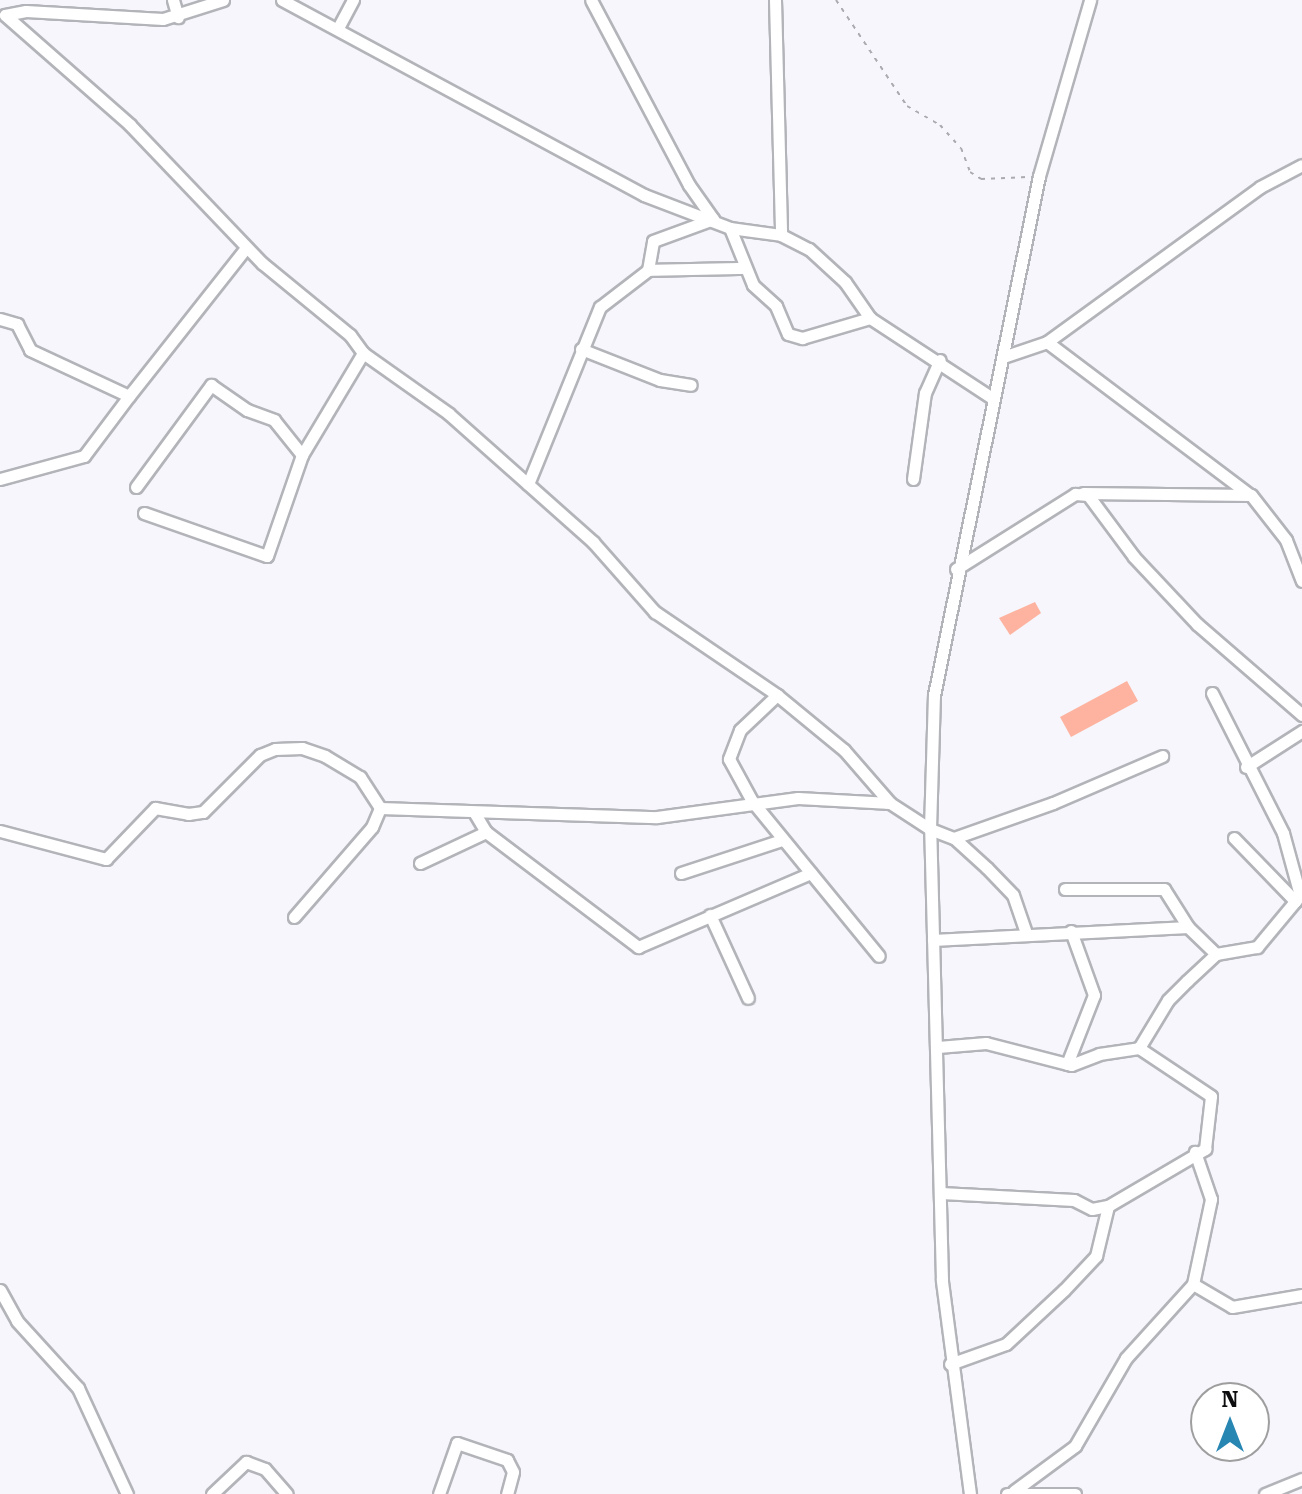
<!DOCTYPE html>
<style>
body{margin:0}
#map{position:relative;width:1302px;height:1494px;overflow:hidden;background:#f6f6fc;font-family:"Roboto Serif",serif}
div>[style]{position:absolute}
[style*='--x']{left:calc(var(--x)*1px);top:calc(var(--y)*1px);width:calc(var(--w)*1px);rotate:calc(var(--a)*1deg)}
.building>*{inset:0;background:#fdb39f}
.path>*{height:2px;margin-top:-1px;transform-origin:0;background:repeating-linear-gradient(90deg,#aaaaaf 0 4px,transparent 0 10px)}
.roads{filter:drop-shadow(2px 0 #b3b4b9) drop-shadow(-2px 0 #b3b4b9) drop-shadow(0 2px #b3b4b9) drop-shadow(0 -2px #b3b4b9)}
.street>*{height:11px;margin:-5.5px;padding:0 5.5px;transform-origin:5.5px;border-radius:5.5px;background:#fff}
span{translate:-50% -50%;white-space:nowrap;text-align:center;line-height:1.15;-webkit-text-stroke:6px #fff;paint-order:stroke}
.north{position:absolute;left:1190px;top:1382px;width:80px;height:80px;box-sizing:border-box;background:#fff;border:2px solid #9e9e9f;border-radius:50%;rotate:0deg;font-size:22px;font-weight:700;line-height:32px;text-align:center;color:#0d0d0f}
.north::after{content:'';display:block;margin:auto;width:28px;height:36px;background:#2786b2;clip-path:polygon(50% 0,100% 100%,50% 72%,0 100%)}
</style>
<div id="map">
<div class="building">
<i style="clip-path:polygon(1035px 602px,1041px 613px,1010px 635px,999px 618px)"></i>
<i style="clip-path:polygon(1127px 681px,1138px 701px,1071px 737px,1060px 717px)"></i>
</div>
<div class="path">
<i style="--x:836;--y:0;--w:128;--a:56.2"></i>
<i style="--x:907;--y:106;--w:38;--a:30"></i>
<i style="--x:940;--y:125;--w:31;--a:48"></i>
<i style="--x:961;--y:148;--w:26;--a:69"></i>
<i style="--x:970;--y:172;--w:13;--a:32"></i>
<i style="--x:981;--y:179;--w:46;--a:-2.5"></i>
</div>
<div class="roads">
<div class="street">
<i style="--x:173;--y:0;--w:18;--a:74"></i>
<i style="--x:282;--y:0;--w:411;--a:28.3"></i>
<i style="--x:644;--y:195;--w:92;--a:21"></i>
<i style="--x:730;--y:228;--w:51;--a:7.8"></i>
<i style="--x:781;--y:235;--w:31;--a:27"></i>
<i style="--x:809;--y:249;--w:49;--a:42.5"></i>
<i style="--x:845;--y:282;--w:44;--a:55.2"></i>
<i style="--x:870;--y:318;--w:148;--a:33.2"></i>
<i style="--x:775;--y:0;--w:235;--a:88.5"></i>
<i style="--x:5;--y:15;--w:167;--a:41.3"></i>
<i style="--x:130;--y:125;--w:191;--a:46.3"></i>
<i style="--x:262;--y:263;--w:114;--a:39.3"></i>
<i style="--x:350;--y:335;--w:22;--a:54"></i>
<i style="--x:363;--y:353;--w:105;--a:35.3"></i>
<i style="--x:449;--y:414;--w:193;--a:41.6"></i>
<i style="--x:593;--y:542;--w:94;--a:48.5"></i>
<i style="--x:655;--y:612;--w:148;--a:34.2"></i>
<i style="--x:777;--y:695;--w:87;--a:39.4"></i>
<i style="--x:844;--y:750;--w:70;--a:49"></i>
<i style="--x:890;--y:803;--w:48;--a:33"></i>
<i style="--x:930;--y:829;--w:26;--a:21"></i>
<i style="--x:954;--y:838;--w:45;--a:42.3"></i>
<i style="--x:987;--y:868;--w:37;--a:46"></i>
<i style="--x:1013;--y:895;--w:40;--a:71.1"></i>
<i style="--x:5;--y:15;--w:21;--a:-11"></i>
<i style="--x:26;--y:11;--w:137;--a:3.3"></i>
<i style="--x:163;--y:19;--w:63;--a:-17.6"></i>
<i style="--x:338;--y:28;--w:32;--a:-62"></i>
<i style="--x:730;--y:228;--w:61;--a:68"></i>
<i style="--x:753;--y:285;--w:31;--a:42"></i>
<i style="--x:776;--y:306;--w:30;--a:67"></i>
<i style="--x:788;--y:334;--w:15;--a:16"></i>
<i style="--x:802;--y:338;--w:71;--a:-16.4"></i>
<i style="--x:648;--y:270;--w:97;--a:-1.2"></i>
<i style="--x:0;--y:319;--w:18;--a:16"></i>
<i style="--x:17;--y:324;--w:29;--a:63"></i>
<i style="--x:30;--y:350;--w:109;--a:24.9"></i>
<i style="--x:129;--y:396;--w:189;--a:-51.7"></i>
<i style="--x:1047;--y:342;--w:254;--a:37"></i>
<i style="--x:581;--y:349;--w:85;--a:21.4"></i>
<i style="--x:660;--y:380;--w:31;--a:9"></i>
<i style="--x:1003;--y:357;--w:46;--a:-18.8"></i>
<i style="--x:1047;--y:342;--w:263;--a:-36"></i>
<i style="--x:1260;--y:187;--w:47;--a:-27.6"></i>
<i style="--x:0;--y:479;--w:87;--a:-15.3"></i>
<i style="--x:84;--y:456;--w:75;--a:-53.1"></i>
<i style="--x:913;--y:479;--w:87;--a:-82.1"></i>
<i style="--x:925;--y:393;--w:36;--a:-66"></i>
<i style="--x:528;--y:484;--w:191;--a:-67.9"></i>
<i style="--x:600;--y:307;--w:61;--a:-37.6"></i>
<i style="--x:648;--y:270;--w:29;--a:-80"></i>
<i style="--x:653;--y:241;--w:64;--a:-20.1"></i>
<i style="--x:713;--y:219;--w:42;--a:-125.2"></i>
<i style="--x:689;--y:185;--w:209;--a:-117.9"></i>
<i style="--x:136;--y:487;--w:127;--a:-53.7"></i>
<i style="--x:211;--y:385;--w:44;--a:34.8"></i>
<i style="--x:247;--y:410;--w:29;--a:20"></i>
<i style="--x:274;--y:420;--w:45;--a:51.3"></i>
<i style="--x:1083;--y:493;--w:168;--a:0.7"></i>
<i style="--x:1251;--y:495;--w:57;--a:52.1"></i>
<i style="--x:1286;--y:540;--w:44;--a:68.7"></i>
<i style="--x:144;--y:513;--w:130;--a:19.3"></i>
<i style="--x:267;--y:556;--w:107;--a:-70.9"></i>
<i style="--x:302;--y:455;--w:119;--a:-59.1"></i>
<i style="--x:956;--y:569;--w:141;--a:-32.2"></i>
<i style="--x:1075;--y:494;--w:13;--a:4"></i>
<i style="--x:1088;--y:495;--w:77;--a:53.4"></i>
<i style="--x:1134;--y:557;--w:92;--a:46.8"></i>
<i style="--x:1197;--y:624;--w:139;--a:40.9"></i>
<i style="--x:1212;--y:693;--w:157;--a:63.1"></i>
<i style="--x:1283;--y:833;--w:64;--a:74.7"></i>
<i style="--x:777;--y:695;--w:51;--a:136.6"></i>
<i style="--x:740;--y:730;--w:31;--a:111"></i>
<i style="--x:729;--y:759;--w:48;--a:61.3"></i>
<i style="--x:752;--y:801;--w:200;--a:50.7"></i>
<i style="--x:1246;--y:767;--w:67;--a:-32.7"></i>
<i style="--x:474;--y:812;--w:23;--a:59"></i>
<i style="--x:486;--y:832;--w:191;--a:37.1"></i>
<i style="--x:638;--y:947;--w:188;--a:-23.2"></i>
<i style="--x:0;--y:831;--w:110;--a:14.8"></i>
<i style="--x:106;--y:859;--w:71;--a:-46.1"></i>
<i style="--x:155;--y:808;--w:34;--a:10"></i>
<i style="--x:188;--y:814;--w:15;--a:-8"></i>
<i style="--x:203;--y:812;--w:81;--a:-45"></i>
<i style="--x:260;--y:755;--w:16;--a:-22"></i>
<i style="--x:275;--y:749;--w:27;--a:-2"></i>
<i style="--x:302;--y:748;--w:24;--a:19"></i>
<i style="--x:325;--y:756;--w:41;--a:31"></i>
<i style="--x:360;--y:777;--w:37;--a:57"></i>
<i style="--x:954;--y:838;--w:105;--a:-19.5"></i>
<i style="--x:1053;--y:803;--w:119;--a:-23.3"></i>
<i style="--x:1234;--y:838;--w:88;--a:45.9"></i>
<i style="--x:420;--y:863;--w:73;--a:-25.2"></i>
<i style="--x:681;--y:873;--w:106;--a:-18.1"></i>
<i style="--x:1065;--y:889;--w:99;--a:0"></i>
<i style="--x:1164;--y:889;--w:45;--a:57.7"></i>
<i style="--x:1188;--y:927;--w:39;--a:44"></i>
<i style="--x:710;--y:915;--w:91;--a:65.4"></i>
<i style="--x:294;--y:917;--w:119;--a:-49.1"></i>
<i style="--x:372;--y:827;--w:21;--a:-67"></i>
<i style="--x:380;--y:808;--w:277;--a:1.9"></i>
<i style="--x:657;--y:817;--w:142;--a:-7.7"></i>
<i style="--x:798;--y:798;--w:92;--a:3.1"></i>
<i style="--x:933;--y:940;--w:255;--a:-2.9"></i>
<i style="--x:938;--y:1047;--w:48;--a:-4.8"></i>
<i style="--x:986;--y:1043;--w:88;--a:14.5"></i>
<i style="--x:1071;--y:1065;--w:30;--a:-21"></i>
<i style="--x:1099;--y:1054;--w:40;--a:-8.5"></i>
<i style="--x:1139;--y:1048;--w:56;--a:-58.9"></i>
<i style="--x:1168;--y:1000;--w:27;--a:-45"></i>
<i style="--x:1187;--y:981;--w:40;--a:-43"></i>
<i style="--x:1216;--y:954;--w:42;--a:-9.7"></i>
<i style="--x:1257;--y:947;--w:70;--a:-50.2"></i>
<i style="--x:1067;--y:1064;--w:74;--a:-68.6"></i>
<i style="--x:1094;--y:995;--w:68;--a:-109.8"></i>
<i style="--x:941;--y:1193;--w:133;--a:3"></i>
<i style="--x:1074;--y:1200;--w:20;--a:27"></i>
<i style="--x:1092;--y:1209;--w:16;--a:-11"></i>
<i style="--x:1108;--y:1206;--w:113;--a:-30.4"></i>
<i style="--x:1205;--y:1149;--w:53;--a:-83.5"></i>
<i style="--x:1211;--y:1096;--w:87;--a:-146.3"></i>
<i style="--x:1193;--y:1284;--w:45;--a:30.5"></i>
<i style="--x:1232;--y:1307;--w:71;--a:-9.7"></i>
<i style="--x:0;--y:1290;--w:35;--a:61"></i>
<i style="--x:17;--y:1321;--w:91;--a:47.7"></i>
<i style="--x:78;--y:1388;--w:117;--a:65.2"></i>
<i style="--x:950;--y:1364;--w:59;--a:-19.7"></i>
<i style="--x:1006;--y:1344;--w:79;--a:-43"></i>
<i style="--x:1064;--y:1290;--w:47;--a:-46.7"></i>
<i style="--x:1096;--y:1256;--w:51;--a:-76.5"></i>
<i style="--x:1014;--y:1491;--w:76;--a:-36.4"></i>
<i style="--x:1075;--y:1446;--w:102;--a:-59.9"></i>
<i style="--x:1126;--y:1358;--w:100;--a:-47.8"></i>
<i style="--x:1193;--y:1284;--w:87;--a:-78"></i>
<i style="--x:1211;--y:1199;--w:50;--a:-108.8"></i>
<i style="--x:212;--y:1494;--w:47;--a:-43.3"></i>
<i style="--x:246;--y:1462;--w:20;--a:20"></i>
<i style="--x:265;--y:1469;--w:33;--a:49"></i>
<i style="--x:439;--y:1494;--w:54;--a:-70.6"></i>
<i style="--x:457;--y:1443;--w:53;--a:18.8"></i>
<i style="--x:507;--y:1460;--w:13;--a:63"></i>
<i style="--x:513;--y:1472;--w:23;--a:105"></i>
<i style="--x:970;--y:1494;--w:216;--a:-97.5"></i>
<i style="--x:942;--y:1280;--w:451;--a:-91.5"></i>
<i style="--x:930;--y:829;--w:134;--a:-88.3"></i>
<i style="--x:934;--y:695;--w:530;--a:-78.56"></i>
<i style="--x:1039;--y:176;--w:183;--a:-73.8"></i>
<i style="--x:1007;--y:1494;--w:68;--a:0"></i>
<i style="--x:1265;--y:1494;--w:40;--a:-22"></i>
</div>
</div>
<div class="north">N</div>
</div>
